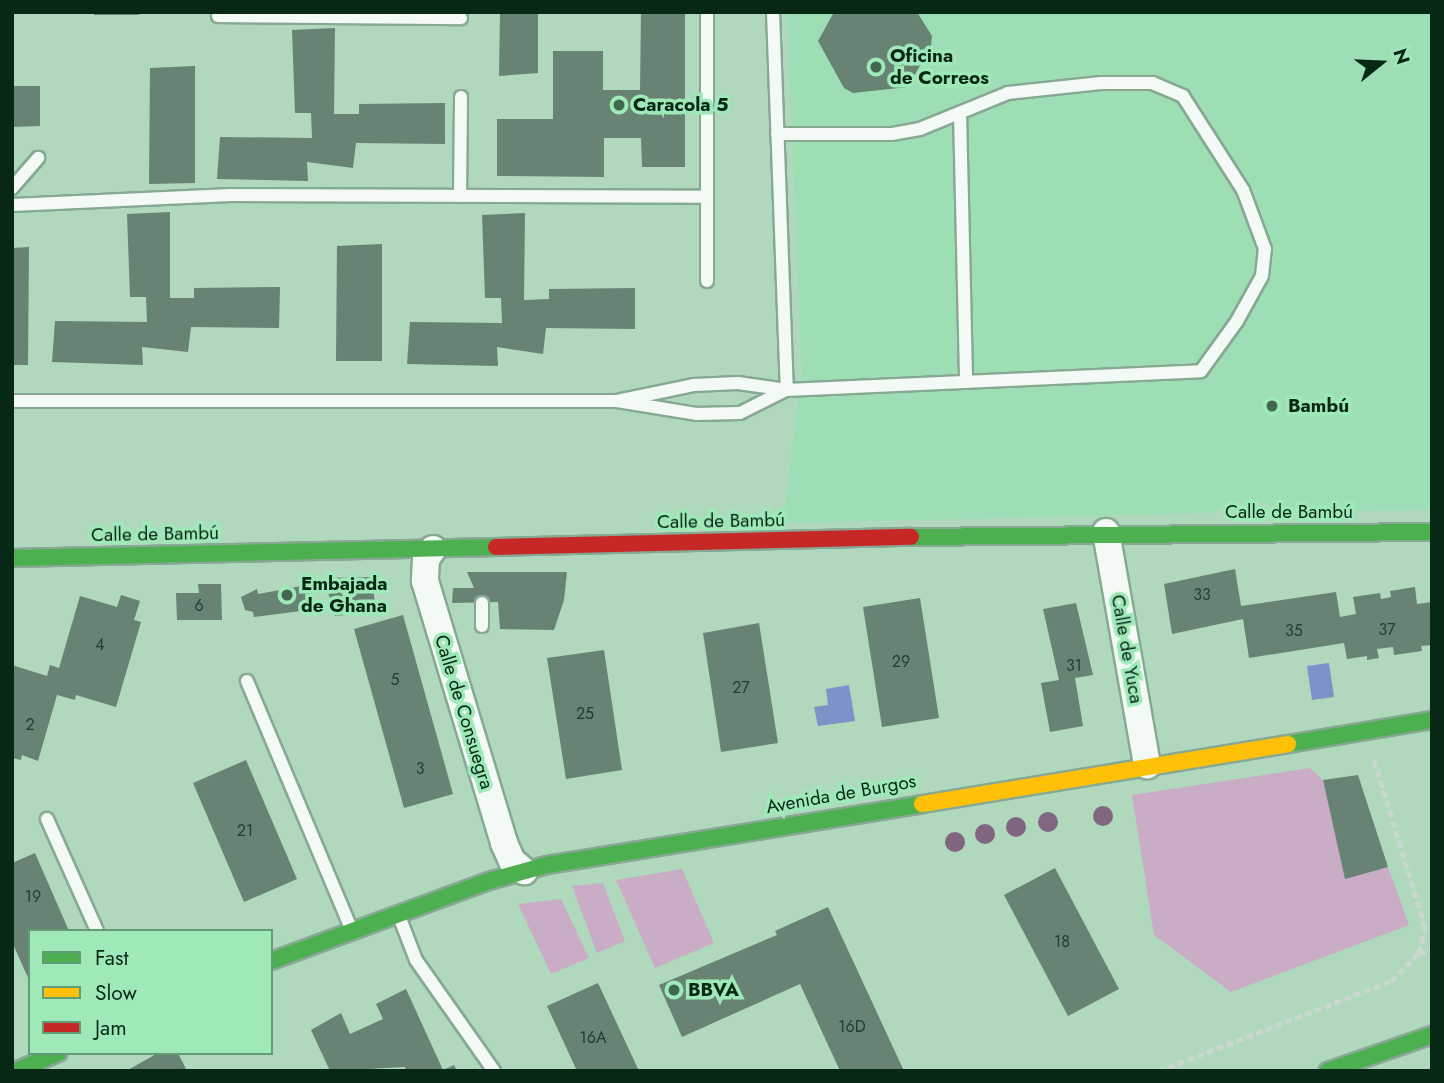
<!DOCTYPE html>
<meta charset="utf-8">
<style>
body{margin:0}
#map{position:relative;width:1444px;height:1083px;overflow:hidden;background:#afd8bd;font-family:Jost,sans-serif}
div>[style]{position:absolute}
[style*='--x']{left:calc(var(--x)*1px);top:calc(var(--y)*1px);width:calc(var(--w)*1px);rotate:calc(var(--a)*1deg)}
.built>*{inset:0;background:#9edeb4}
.green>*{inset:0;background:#c9acc6}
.water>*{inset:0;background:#7c92c8}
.building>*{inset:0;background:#688374}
.path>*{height:4.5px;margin-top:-2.25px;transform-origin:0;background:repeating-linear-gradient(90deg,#c9d7ce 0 7px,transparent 0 10.5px)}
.roads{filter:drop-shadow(2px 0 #87a893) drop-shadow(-2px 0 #87a893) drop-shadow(0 2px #87a893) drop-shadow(0 -2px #87a893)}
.lane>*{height:12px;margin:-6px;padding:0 6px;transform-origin:6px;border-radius:6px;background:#f3f9f5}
.street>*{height:26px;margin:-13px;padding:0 13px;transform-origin:13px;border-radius:13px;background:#f3f9f5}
.fast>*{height:16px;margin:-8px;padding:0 8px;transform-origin:8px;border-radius:8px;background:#4caf50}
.slow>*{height:16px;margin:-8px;padding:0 8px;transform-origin:8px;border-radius:8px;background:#ffc107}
.jam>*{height:16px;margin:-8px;padding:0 8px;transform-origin:8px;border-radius:8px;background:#c62828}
.trees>*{width:20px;height:20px;margin:-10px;border-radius:50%;background:#806680}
.dots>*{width:19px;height:19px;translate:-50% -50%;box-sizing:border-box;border:4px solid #9ee9b7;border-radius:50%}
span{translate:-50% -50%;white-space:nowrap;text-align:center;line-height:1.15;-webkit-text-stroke:7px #9ee9b7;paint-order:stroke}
.number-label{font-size:16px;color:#203f2e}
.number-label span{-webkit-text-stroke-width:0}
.poi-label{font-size:19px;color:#082816;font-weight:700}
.left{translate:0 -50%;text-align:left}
.street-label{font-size:19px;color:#082816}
.frame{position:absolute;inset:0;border:14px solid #082816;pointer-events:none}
.legend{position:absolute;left:28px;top:929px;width:245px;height:126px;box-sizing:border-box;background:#9ee9b7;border:2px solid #629c77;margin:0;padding:9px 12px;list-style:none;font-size:21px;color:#082816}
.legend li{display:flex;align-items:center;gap:14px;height:35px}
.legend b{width:35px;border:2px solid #629c77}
.north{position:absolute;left:1346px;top:28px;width:70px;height:70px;-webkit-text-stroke:5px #9ee9b7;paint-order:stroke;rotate:72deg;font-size:19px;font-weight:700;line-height:28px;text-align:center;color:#082816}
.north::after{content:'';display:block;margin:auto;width:24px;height:32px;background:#082816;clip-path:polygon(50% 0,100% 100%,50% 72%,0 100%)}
</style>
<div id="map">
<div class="built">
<i style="clip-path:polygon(787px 12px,1432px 12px,1432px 510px,1287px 511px,1261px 502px,1236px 502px,1211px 513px,783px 523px,802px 371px)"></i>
</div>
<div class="green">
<i style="clip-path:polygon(1310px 768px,1323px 780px,1345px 878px,1388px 867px,1409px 925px,1231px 992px,1154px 935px,1132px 795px)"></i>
<i style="clip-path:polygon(682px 869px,714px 943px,655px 968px,616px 880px)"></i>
<i style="clip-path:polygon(603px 883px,625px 941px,597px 953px,572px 886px)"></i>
<i style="clip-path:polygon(561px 899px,589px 958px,551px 974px,518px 904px)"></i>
</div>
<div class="water">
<i style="clip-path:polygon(1329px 663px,1334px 697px,1312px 700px,1307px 666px)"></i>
<i style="clip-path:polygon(849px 685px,855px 721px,818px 726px,814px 707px,828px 705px,826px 689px)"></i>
</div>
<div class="building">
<i style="clip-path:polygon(94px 12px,139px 12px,139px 15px,94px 15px)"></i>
<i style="clip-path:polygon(500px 12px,538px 12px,538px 73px,499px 76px)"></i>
<i style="clip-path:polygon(641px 12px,685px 12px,685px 167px,642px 167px,641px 138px,604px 138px,604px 177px,497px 176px,497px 119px,553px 119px,553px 51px,603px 51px,603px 90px,640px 90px)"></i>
<i style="clip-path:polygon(834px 12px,917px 12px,932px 36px,931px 46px,908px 87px,853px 93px,844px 88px,818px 41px)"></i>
<i style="clip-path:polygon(335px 28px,334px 114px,359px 114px,359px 104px,445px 103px,445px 144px,356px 143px,353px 168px,307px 162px,308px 181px,217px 179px,220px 137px,312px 138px,311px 113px,295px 113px,292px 30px)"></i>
<i style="clip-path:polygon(195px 66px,195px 183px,149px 184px,150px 68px)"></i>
<i style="clip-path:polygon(12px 86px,40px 86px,40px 126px,12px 127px)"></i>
<i style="clip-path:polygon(170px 212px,170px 298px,194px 298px,194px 288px,280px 287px,279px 328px,191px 327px,188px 352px,142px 347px,143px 365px,52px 362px,55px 321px,147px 322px,146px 297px,130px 297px,127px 214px)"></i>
<i style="clip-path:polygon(525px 213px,524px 300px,549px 299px,549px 289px,635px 288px,635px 329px,546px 328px,543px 354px,497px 347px,498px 366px,407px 364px,410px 322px,502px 323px,501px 298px,485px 298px,482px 215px)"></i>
<i style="clip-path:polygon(382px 244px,382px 361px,336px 361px,337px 246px)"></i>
<i style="clip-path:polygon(29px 247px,28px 365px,12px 365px,12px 248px)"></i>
<i style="clip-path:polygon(1235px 569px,1241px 606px,1336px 592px,1340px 617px,1356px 614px,1353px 597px,1380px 593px,1381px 599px,1391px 597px,1390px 591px,1415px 587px,1417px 604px,1432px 602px,1432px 645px,1421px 646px,1422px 651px,1394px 655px,1393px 647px,1377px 649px,1379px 658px,1367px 660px,1367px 656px,1347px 659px,1344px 643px,1249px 658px,1243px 619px,1172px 634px,1164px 584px)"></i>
<i style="clip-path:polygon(467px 572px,567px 572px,564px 600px,554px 630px,500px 629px,498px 602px,452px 603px,453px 588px,474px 588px)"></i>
<i style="clip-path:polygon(372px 577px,376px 613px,335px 616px,324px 578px)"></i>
<i style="clip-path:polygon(198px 584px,221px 584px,222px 620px,177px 620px,176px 593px,199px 593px)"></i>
<i style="clip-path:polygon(312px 584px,317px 609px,254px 617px,253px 612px,245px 610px,241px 597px,257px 589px,258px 594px)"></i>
<i style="clip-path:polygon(121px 595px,140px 601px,134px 620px,141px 622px,116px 707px,76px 695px,75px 700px,57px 695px,38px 761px,22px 755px,21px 760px,12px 758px,12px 665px,47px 676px,50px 665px,59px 668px,80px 596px,117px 607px)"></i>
<i style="clip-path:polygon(920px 598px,939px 718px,882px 727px,863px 607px)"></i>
<i style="clip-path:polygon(1076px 603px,1093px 675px,1075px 678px,1083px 726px,1050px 732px,1041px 683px,1059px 680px,1043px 609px)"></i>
<i style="clip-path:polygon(403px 615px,453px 794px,404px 808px,354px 629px)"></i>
<i style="clip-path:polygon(759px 623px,778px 743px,721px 752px,703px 633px)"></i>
<i style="clip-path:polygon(604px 650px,622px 770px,566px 779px,547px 658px)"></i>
<i style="clip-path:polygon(246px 760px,297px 879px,244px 902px,193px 783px)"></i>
<i style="clip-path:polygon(1358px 775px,1388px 867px,1345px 879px,1323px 780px)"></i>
<i style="clip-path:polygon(35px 853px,69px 931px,30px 931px,30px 982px,12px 942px,12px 863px)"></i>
<i style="clip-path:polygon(1055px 868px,1119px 989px,1068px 1016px,1004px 895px)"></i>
<i style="clip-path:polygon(828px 907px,904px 1071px,840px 1071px,800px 984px,682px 1037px,659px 985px,777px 935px,775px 931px)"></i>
<i style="clip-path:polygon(598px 983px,639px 1071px,577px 1071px,547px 1006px)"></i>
<i style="clip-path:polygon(406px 989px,443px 1070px,454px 1065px,457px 1071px,406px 1071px,405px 1067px,330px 1071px,311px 1030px,341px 1013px,350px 1034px,383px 1019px,376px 1004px)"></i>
<i style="clip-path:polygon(158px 1053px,178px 1053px,187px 1071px,126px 1071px)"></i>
</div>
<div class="path">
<i style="--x:1419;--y:953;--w:13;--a:-9"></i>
<i style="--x:1158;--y:1071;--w:250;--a:-21.1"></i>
<i style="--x:1391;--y:981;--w:40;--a:-45"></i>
<i style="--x:1419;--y:953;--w:26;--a:-77"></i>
<i style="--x:1425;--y:928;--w:178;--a:-107"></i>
</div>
<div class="roads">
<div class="lane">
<i style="--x:707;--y:12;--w:269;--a:90"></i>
<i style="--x:773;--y:12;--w:378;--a:87.9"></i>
<i style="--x:218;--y:16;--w:243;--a:0.5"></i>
<i style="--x:960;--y:113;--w:269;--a:88.7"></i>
<i style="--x:12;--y:188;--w:40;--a:-49"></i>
<i style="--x:460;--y:196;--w:99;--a:-89.4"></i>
<i style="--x:12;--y:205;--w:219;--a:-2.6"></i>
<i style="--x:231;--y:195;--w:476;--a:0.2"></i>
<i style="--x:12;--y:401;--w:605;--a:0"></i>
<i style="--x:617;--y:401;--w:80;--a:9.3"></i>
<i style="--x:696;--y:414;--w:44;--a:-1.3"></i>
<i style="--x:740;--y:413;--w:51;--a:-26.6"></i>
<i style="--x:617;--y:401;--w:79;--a:-11.7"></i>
<i style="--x:694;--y:385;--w:44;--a:-2.6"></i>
<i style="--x:738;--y:383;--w:49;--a:8.1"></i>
<i style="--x:787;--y:390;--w:414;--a:-2.6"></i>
<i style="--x:1201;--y:371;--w:62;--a:-54.2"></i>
<i style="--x:1237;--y:321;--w:51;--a:-60.9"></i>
<i style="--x:1262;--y:276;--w:27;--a:-84"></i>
<i style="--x:1265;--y:249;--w:63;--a:-110.4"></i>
<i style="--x:1243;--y:190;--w:112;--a:-122.6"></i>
<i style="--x:1183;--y:96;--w:33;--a:-157"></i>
<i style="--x:1153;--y:83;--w:52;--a:180"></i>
<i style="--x:1101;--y:83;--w:94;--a:173.9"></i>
<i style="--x:1008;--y:93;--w:95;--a:157.8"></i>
<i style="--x:920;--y:129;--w:28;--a:170"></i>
<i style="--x:892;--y:134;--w:115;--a:180"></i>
<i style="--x:482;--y:603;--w:23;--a:90"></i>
<i style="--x:247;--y:681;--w:269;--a:67.2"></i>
<i style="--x:47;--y:819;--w:123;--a:65.9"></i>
<i style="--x:399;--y:916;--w:47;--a:68.9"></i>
<i style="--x:416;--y:960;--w:136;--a:54.9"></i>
</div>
<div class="street">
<i style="--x:1106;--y:532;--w:237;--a:80"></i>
<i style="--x:433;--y:549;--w:12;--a:125"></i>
<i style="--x:426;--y:559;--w:22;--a:93"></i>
<i style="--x:425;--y:581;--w:274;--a:73.2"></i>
<i style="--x:504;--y:843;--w:20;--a:66"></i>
<i style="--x:512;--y:861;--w:16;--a:40"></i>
</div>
<div class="fast">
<i style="--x:911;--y:537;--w:521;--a:-0.55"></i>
<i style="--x:12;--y:558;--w:484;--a:-1.3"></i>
<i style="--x:1288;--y:744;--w:146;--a:-9.5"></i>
<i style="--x:271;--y:961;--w:232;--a:-20.2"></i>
<i style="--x:489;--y:881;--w:60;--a:-15.4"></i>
<i style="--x:547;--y:865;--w:380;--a:-9.2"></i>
<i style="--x:16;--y:1071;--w:46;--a:-23.2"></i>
<i style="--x:1328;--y:1071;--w:110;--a:-19.1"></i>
</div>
<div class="slow">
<i style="--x:922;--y:804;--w:371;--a:-9.3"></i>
</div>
<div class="jam">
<i style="--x:496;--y:547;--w:415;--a:-1.4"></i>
</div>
</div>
<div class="trees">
<i style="left:1103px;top:816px"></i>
<i style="left:1048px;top:822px"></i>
<i style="left:1016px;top:827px"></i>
<i style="left:985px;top:834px"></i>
<i style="left:955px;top:842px"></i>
</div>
<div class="dots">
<i style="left:876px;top:67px;background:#426650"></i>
<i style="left:619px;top:105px;background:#426650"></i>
<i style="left:1272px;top:406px;background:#426650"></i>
<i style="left:287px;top:595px;background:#426650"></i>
<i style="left:674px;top:990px;background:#426650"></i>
</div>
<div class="number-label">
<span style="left:1202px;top:595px">33</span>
<span style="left:199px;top:606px">6</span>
<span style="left:1387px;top:630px">37</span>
<span style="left:1294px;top:631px">35</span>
<span style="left:100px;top:645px">4</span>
<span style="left:901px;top:662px">29</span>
<span style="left:1074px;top:666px">31</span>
<span style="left:395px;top:680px">5</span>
<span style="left:741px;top:688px">27</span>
<span style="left:585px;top:714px">25</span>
<span style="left:30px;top:725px">2</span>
<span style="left:420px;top:769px">3</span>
<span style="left:245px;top:831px">21</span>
<span style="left:33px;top:897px">19</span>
<span style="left:1062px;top:942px">18</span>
<span style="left:852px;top:1027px">16D</span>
<span style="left:593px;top:1038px">16A</span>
</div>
<div class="poi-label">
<span class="left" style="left:890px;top:67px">Oficina<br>de Correos</span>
<span class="left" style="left:633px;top:105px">Caracola 5</span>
<span class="left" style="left:1288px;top:406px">Bambú</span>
<span class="left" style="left:301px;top:595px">Embajada<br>de Ghana</span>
<span class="left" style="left:688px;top:990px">BBVA</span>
</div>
<div class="street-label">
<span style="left:1289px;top:512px">Calle de Bambú</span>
<span style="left:721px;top:521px;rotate:-1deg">Calle de Bambú</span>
<span style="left:155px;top:534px;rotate:-1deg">Calle de Bambú</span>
<span style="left:1127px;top:649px;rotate:80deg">Calle de Yuca</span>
<span style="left:464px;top:712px;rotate:73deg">Calle de Consuegra</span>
<span style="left:841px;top:794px;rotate:-10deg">Avenida de Burgos</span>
</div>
<div class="frame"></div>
<ul class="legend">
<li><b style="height:9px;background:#4caf50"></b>Fast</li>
<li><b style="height:9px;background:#ffc107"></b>Slow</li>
<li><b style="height:9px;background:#c62828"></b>Jam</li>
</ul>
<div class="north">N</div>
</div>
